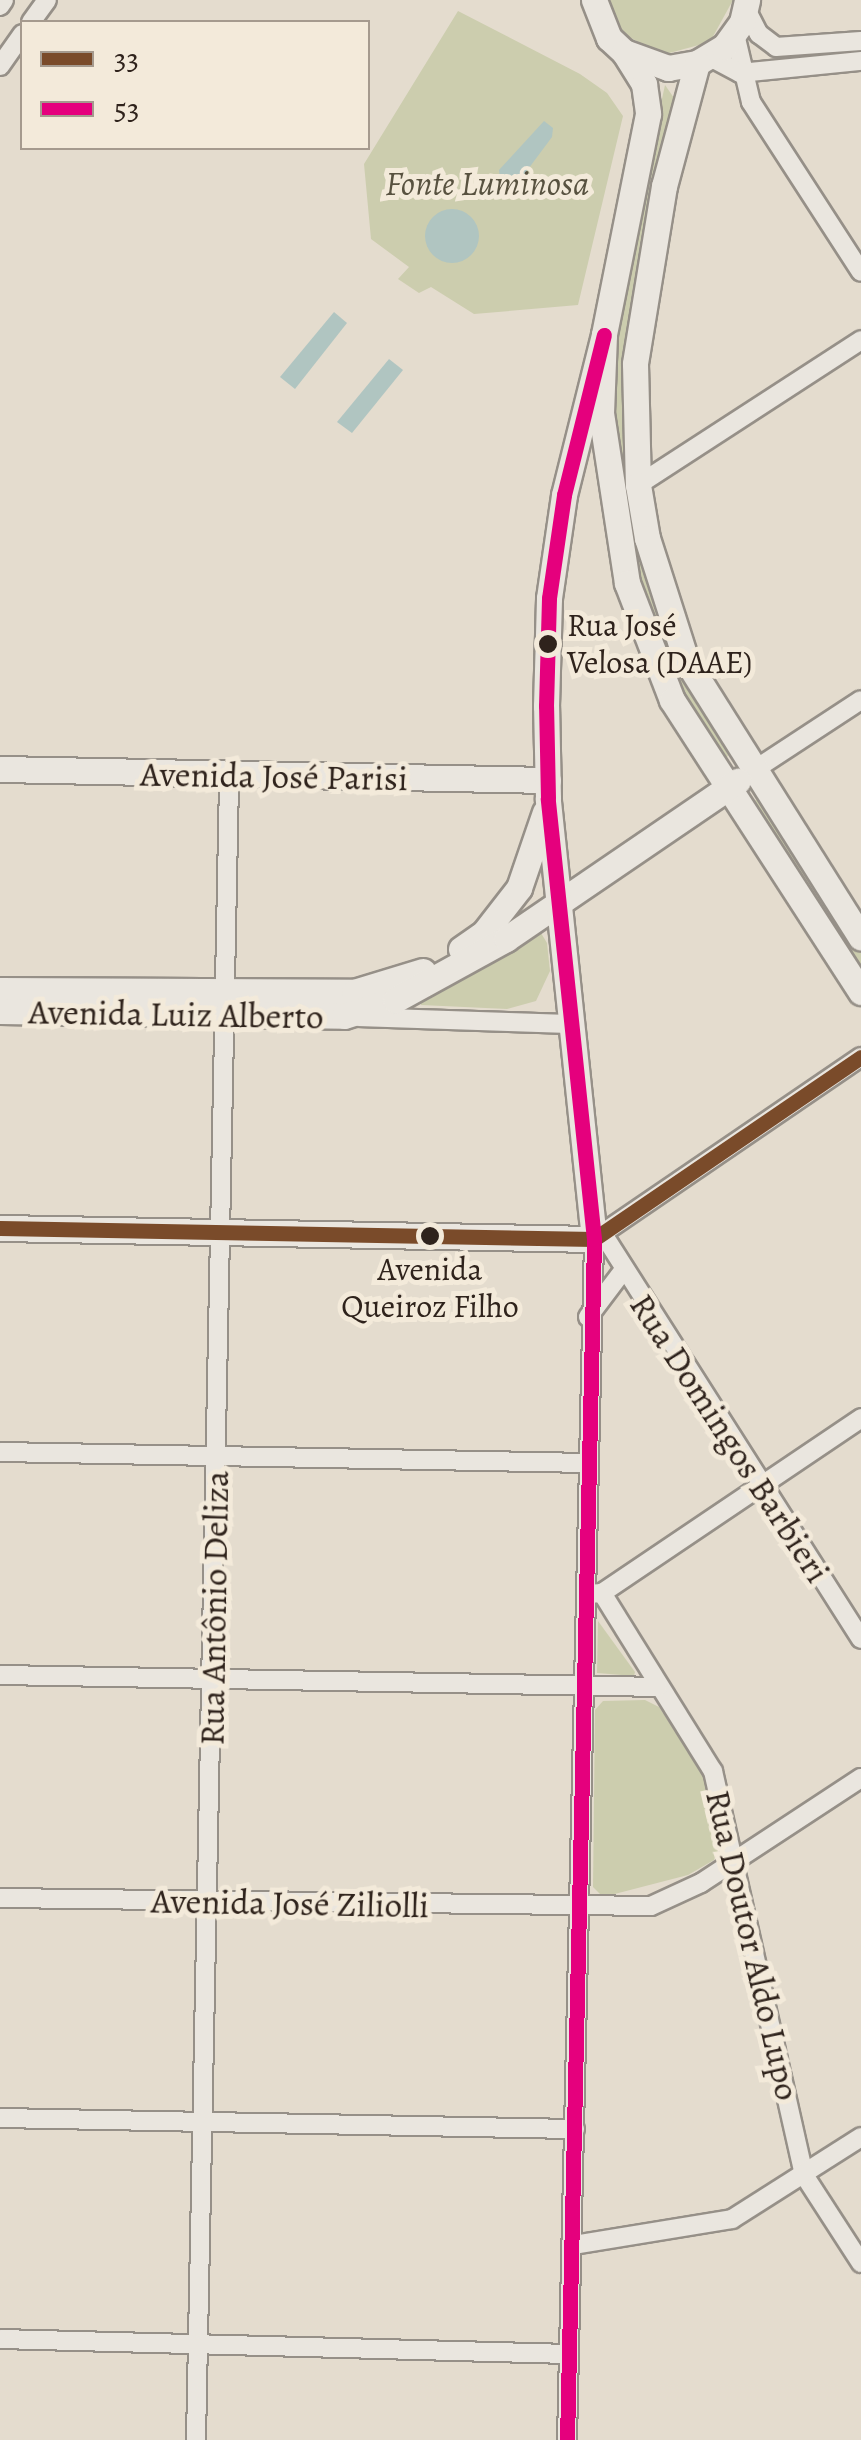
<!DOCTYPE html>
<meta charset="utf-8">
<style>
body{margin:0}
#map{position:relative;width:861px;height:2440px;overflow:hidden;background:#e4dcce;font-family:Alegreya,serif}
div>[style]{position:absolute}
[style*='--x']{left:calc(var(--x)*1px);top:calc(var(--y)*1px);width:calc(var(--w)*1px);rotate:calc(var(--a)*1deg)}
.green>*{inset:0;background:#cccdae}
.water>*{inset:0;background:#b0c5c1}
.round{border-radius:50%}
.roads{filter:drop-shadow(2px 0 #969088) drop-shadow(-2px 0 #969088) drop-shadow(0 2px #969088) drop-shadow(0 -2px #969088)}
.street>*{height:18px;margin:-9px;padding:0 9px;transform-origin:9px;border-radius:9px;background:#eae6df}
.secondary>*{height:25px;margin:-12.5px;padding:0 12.5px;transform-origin:12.5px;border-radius:12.5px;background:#eae6df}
.bus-1>*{height:15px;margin:-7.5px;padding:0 7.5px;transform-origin:7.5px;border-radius:7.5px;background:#7a4b2a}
.bus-2>*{height:15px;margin:-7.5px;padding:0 7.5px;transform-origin:7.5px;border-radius:7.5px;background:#e5007d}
.dots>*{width:28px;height:28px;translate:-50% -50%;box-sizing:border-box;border:5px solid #f3eada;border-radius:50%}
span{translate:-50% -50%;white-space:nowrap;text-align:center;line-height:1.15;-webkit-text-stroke:10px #f3eada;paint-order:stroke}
.bus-label{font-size:32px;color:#2f231c}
.left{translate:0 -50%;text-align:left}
.park-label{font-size:35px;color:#585240;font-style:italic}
.street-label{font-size:35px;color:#2f231c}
.legend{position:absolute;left:20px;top:20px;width:350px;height:130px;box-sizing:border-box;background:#f3eada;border:2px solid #a59a8e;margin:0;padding:12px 18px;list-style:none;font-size:30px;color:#2f231c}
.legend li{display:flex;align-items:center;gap:20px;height:50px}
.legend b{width:50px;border:2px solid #a59a8e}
</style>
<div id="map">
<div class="green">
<i style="clip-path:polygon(608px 0,733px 0,710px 42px,662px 55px,620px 32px)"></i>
<i style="clip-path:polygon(458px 11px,580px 74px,607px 93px,623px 116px,578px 305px,474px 314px,431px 287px,419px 293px,398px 279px,409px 267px,371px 239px,364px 164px)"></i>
<i style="clip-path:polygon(665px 85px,674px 98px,623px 375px,673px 652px,728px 755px,725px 763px,663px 671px,620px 509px,611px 374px,628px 255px)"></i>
<i style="clip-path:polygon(757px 799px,861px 953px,861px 977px,748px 806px)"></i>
<i style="clip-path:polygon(530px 931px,541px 933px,547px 943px,550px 971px,536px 1001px,507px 1009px,421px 1005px,420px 997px)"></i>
<i style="clip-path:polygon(598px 1621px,635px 1672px,634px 1676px,597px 1673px)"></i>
<i style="clip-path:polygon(603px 1701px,645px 1700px,659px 1707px,704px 1775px,720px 1846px,714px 1860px,688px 1875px,603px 1897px,593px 1887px,595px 1710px)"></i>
</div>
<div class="water">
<i style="clip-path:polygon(544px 121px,553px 128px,552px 137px,520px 180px,500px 179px,499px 170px)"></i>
<i class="round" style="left:425px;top:209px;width:54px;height:54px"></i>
<i style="clip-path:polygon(334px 312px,347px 323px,295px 389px,280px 377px)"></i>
<i style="clip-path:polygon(389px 359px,403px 370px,352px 433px,337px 422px)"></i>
</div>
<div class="roads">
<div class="street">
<i style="--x:0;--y:6;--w:7;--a:-56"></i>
<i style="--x:746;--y:9;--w:28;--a:63"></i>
<i style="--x:759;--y:34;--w:21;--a:37"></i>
<i style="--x:776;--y:47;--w:85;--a:-4"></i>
<i style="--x:31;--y:22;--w:27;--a:-54"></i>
<i style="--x:735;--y:34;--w:70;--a:76.8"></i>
<i style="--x:751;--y:102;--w:202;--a:57.1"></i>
<i style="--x:710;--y:57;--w:34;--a:28"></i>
<i style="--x:740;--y:73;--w:122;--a:-5.7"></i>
<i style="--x:0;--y:66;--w:39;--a:-55"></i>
<i style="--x:638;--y:485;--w:266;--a:-33"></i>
<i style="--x:751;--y:772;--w:131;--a:-33.2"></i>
<i style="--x:359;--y:1017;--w:216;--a:1.9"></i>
<i style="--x:603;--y:1234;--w:480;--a:57.5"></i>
<i style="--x:588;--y:1317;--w:56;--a:-52.9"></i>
<i style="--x:0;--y:1452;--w:587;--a:1.07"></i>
<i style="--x:602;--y:1593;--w:313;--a:-34"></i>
<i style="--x:588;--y:1594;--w:14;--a:-4"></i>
<i style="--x:602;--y:1593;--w:210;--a:58.1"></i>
<i style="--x:713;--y:1771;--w:414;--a:77.3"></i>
<i style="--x:804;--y:2175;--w:105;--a:57.1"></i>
<i style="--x:0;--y:1675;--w:658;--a:1.04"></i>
<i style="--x:0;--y:1898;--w:651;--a:0.7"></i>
<i style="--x:651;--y:1906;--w:55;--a:-24.7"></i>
<i style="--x:701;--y:1883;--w:191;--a:-33.3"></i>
<i style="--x:0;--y:2118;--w:575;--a:1.1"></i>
<i style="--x:574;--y:2245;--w:160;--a:-9.3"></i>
<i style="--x:732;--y:2219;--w:153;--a:-32.4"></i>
<i style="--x:0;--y:2339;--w:569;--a:1.51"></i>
<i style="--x:196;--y:2440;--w:1663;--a:-88.86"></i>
<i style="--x:567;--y:2440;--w:1201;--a:-88.71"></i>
<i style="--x:594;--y:1239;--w:323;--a:-34.3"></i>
</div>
<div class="secondary">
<i style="--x:594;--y:0;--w:41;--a:68.5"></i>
<i style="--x:609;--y:38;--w:21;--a:43"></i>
<i style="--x:624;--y:52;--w:47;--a:20"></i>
<i style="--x:668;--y:68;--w:29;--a:-10"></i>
<i style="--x:697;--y:63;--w:31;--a:-31"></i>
<i style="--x:724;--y:47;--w:31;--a:-54"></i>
<i style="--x:742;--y:22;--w:23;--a:-77"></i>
<i style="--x:624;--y:52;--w:38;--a:58"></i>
<i style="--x:644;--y:84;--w:30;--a:82"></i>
<i style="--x:648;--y:114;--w:225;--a:101.3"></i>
<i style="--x:604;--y:335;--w:78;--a:92.2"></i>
<i style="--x:601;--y:413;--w:172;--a:81.3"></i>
<i style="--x:627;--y:583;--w:125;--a:69"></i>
<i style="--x:672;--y:700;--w:348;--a:57.1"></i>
<i style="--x:697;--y:63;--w:127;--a:105"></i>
<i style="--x:664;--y:186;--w:180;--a:99.3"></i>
<i style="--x:635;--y:364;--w:121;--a:88.6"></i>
<i style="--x:638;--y:485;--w:54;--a:80.4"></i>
<i style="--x:647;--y:538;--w:128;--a:72.3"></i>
<i style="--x:686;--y:660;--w:328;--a:57.8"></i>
<i style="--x:0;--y:769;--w:548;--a:1.15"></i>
<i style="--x:461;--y:949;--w:28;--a:-35"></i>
<i style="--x:484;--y:933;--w:57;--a:-52.1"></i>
<i style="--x:519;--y:888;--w:80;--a:-71.1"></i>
<i style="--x:0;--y:990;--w:354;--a:0.3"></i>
<i style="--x:354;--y:992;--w:72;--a:-16.9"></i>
<i style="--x:0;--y:1011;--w:344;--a:0.8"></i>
<i style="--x:344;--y:1016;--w:53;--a:-17.4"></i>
<i style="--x:395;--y:1000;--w:127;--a:-28.8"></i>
<i style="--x:506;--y:939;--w:281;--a:-34.3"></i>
<i style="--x:0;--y:1228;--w:594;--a:1.06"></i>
<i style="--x:594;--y:1239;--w:443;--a:-96"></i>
<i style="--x:548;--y:798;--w:92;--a:-91.2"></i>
<i style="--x:546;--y:706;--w:108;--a:-88.4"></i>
<i style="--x:549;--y:598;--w:104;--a:-81.7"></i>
<i style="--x:564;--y:495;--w:165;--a:-76"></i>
</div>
</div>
<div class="bus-1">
<i style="--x:0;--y:1228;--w:594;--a:1.06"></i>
<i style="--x:594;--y:1239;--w:323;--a:-34.3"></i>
</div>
<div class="bus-2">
<i style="--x:567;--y:2440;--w:1201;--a:-88.71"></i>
<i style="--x:594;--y:1239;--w:443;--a:-96"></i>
<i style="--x:548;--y:798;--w:92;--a:-91.2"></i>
<i style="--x:546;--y:706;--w:108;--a:-88.4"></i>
<i style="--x:549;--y:598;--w:104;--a:-81.7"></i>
<i style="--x:564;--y:495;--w:165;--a:-76"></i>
</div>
<div class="dots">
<i style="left:548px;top:644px;background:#2f231c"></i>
<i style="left:430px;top:1236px;background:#2f231c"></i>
</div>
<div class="bus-label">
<span class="left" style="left:567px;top:644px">Rua José<br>Velosa (DAAE)</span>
<span style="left:430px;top:1288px">Avenida<br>Queiroz Filho</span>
</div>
<div class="park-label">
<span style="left:487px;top:183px">Fonte Luminosa</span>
</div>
<div class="street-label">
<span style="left:274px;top:776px;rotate:1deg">Avenida José Parisi</span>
<span style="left:176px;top:1014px;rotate:1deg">Avenida Luiz Alberto</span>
<span style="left:730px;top:1438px;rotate:57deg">Rua Domingos Barbieri</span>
<span style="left:214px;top:1608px;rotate:-89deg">Rua Antônio Deliza</span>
<span style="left:290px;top:1903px;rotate:1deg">Avenida José Ziliolli</span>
<span style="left:753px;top:1945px;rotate:77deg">Rua Doutor Aldo Lupo</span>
</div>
<ul class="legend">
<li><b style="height:12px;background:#7a4b2a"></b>33</li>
<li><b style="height:12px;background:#e5007d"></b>53</li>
</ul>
</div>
